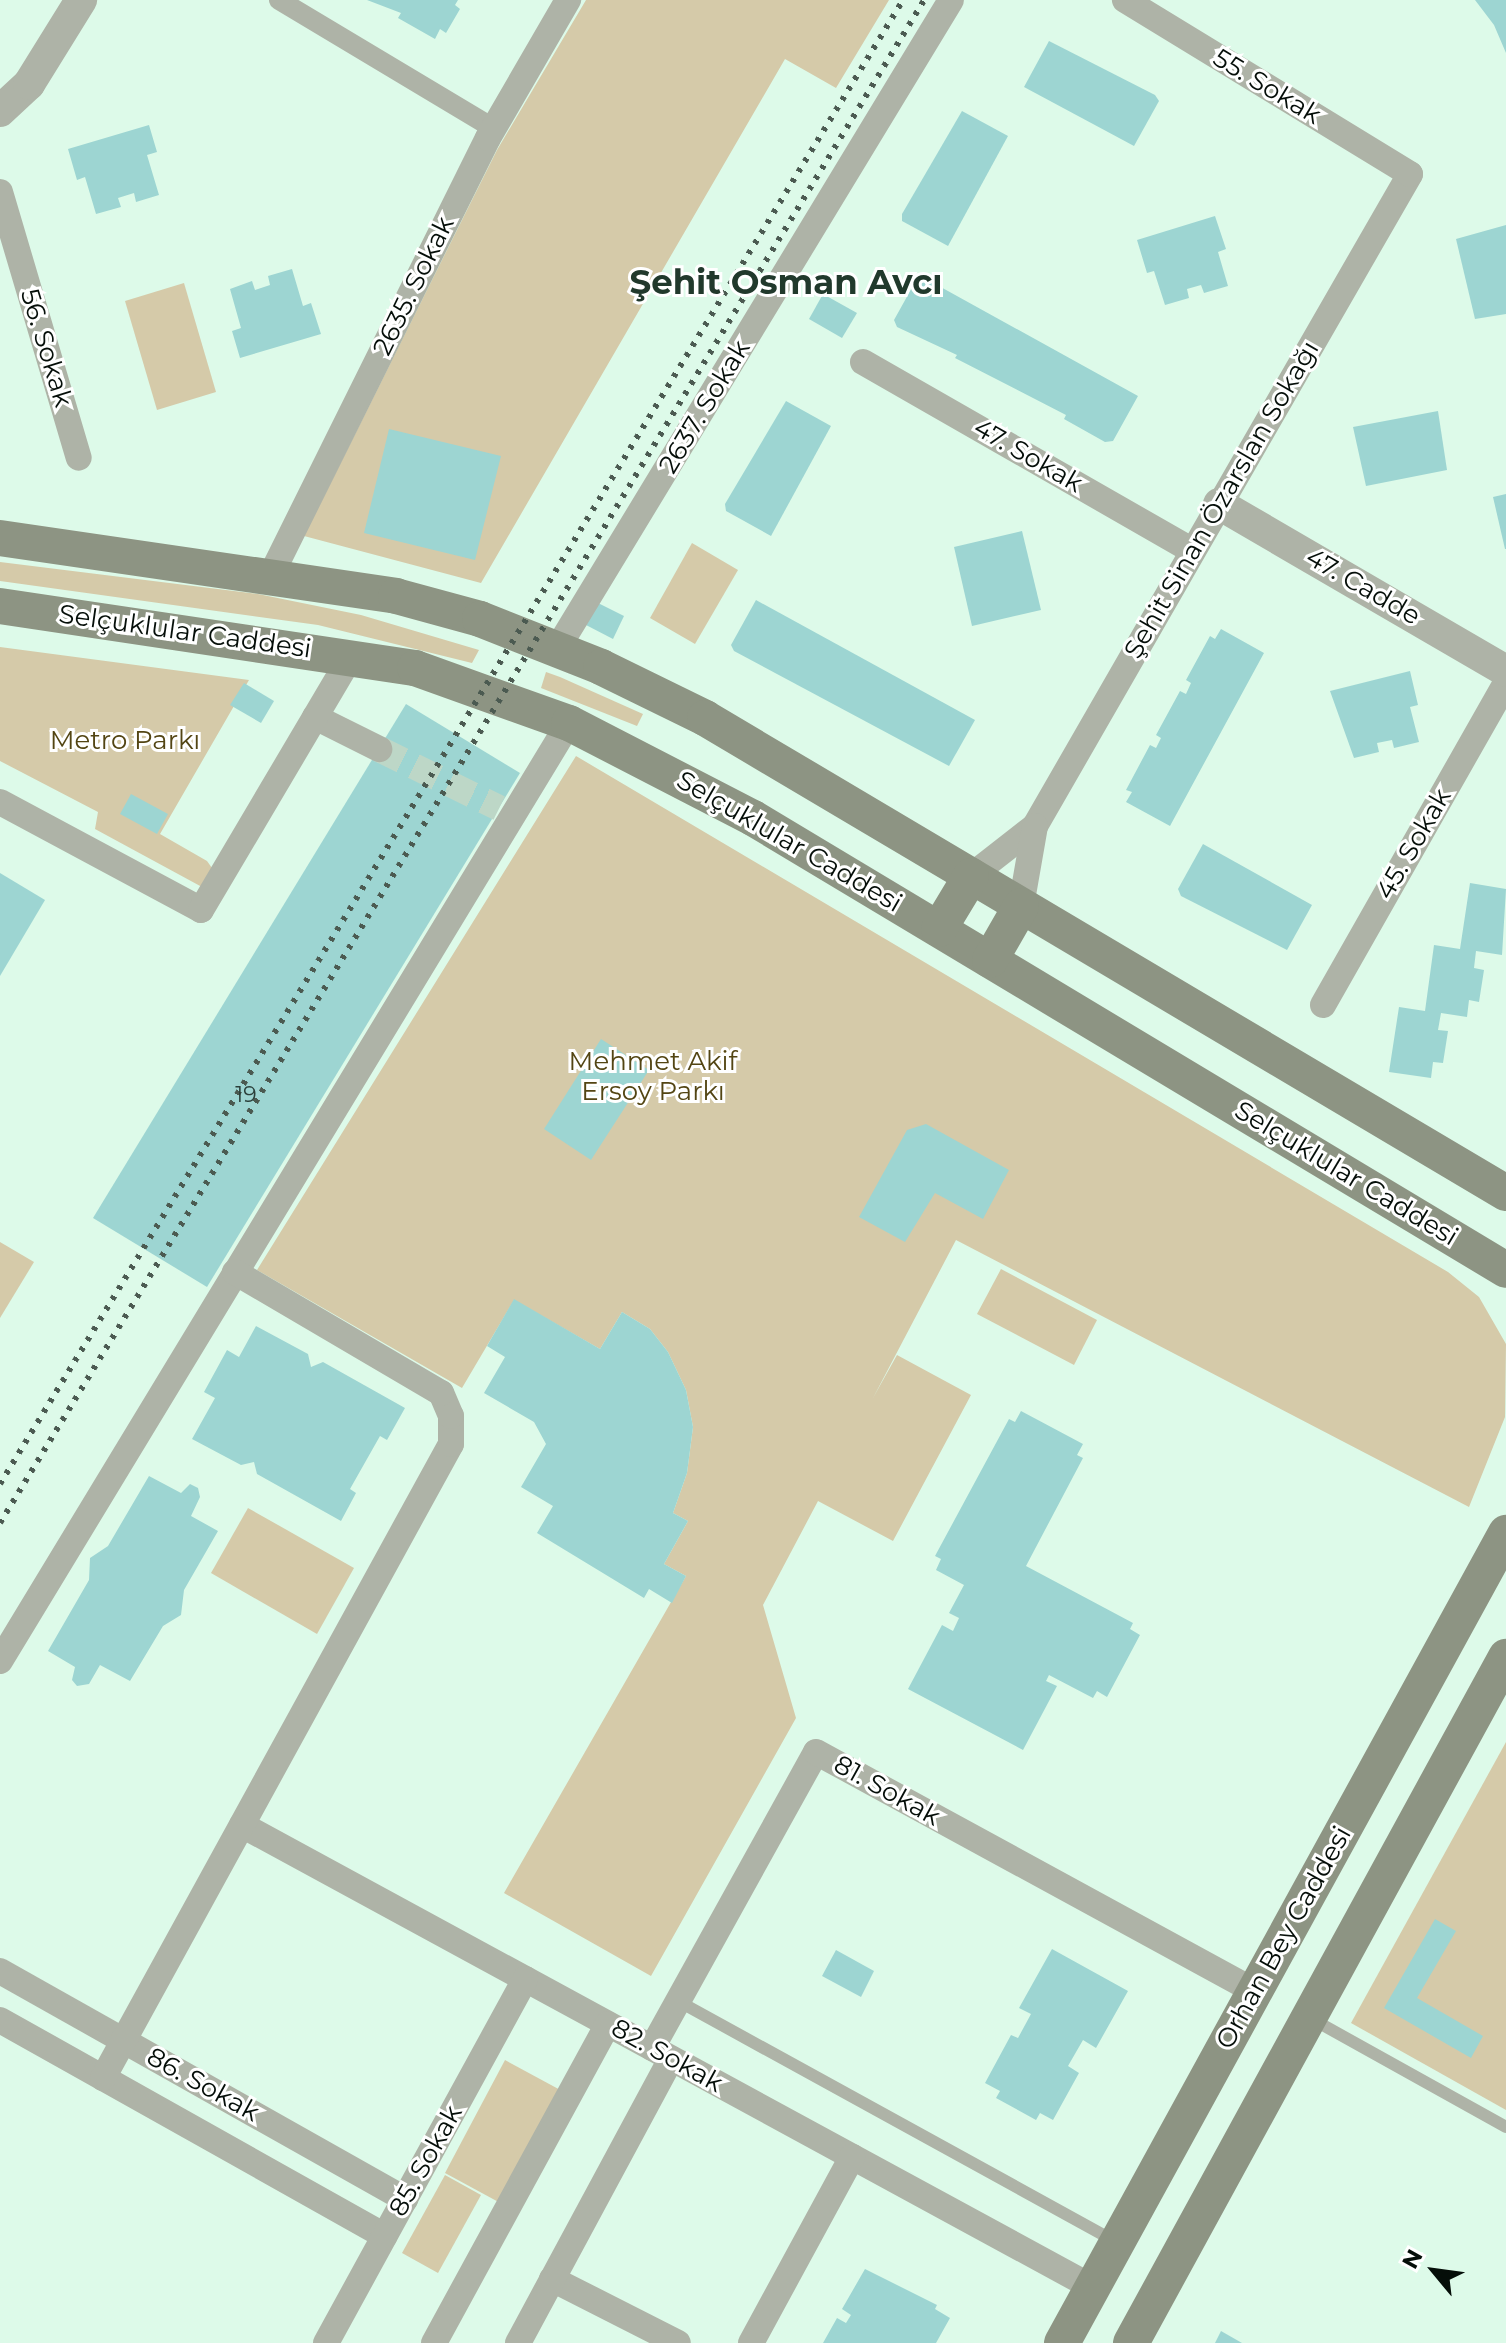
<!DOCTYPE html>
<meta charset="utf-8">
<style>
body{margin:0}
#map{position:relative;width:1506px;height:2343px;overflow:hidden;background:#ddfae9;font-family:Montserrat,sans-serif}
div>[style]{position:absolute}
[style*='--x']{left:calc(var(--x)*1px);top:calc(var(--y)*1px);width:calc(var(--w)*1px);rotate:calc(var(--a)*1deg)}
.green>*{inset:0;background:#d5caa9}
.building>*{inset:0;background:#9dd5d2}
.minor-tunnel>*{height:26px;margin-top:-13px;transform-origin:0;background:repeating-linear-gradient(90deg,#bdd7c7 0 26px,transparent 0 39px)}
.service>*{height:12px;margin:-6px;padding:0 6px;transform-origin:6px;border-radius:6px;background:#aeb3a7}
.pedestrian>*{height:20px;margin:-10px;padding:0 10px;transform-origin:10px;border-radius:10px;background:#aeb3a7}
.minor>*{height:26px;margin:-13px;padding:0 13px;transform-origin:13px;border-radius:13px;background:#aeb3a7}
.tertiary>*{height:32px;margin:-16px;padding:0 16px;transform-origin:16px;border-radius:16px;background:#aeb3a7}
.secondary>*{height:36px;margin:-18px;padding:0 18px;transform-origin:18px;border-radius:18px;background:#8d9483}
.rail>*{height:6px;margin-top:-3px;transform-origin:0;background:repeating-linear-gradient(90deg,#4b5a51 0 4px,transparent 0 12px)}
span{translate:-50% -50%;white-space:nowrap;text-align:center;line-height:1.15;-webkit-text-stroke:6px #fff;paint-order:stroke}
.number-label{font-size:22px;color:#2b403b}
.number-label span{-webkit-text-stroke-width:0}
.street-label{font-size:26px;color:#050e09}
.park-label{font-size:26px;color:#534513}
.district-label{font-size:34px;color:#21392c;font-weight:700}
.north{position:absolute;left:1394px;top:2231px;width:80px;height:80px;-webkit-text-stroke:6px #fff;paint-order:stroke;rotate:299deg;font-size:22px;font-weight:700;line-height:32px;text-align:center;color:#050e09}
.north::after{content:'';display:block;margin:auto;width:28px;height:36px;background:#050e09;clip-path:polygon(50% 0,100% 100%,50% 72%,0 100%)}
</style>
<div id="map">
<div class="green">
<i style="clip-path:polygon(586px 0,889px 0,836px 88px,785px 59px,481px 583px,304px 536px,497px 150px)"></i>
<i style="clip-path:polygon(184px 283px,216px 392px,157px 410px,125px 301px)"></i>
<i style="clip-path:polygon(692px 543px,738px 570px,695px 644px,650px 618px)"></i>
<i style="clip-path:polygon(0 562px,258px 594px,361px 615px,479px 650px,472px 663px,318px 625px,0 581px)"></i>
<i style="clip-path:polygon(0 647px,249px 680px,160px 834px,207px 861px,212px 868px,202px 887px,95px 829px,98px 812px,0 761px)"></i>
<i style="clip-path:polygon(546px 672px,560px 677px,643px 714px,637px 726px,541px 688px)"></i>
<i style="clip-path:polygon(576px 756px,1448px 1272px,1479px 1297px,1506px 1344px,1505px 1417px,1469px 1507px,956px 1240px,873px 1398px,897px 1355px,971px 1395px,893px 1541px,818px 1501px,763px 1605px,796px 1718px,651px 1976px,504px 1893px,686px 1576px,664px 1564px,688px 1521px,673px 1513px,687px 1473px,693px 1427px,686px 1390px,668px 1352px,650px 1329px,622px 1312px,600px 1349px,514px 1300px,462px 1388px,257px 1270px)"></i>
<i style="clip-path:polygon(0 1242px,34px 1262px,0 1318px)"></i>
<i style="clip-path:polygon(1001px 1269px,1097px 1320px,1074px 1365px,977px 1314px)"></i>
<i style="clip-path:polygon(248px 1508px,354px 1568px,317px 1634px,211px 1573px)"></i>
<i style="clip-path:polygon(1506px 1742px,1506px 2110px,1351px 2023px)"></i>
<i style="clip-path:polygon(505px 2060px,564px 2092px,504px 2205px,445px 2173px)"></i>
<i style="clip-path:polygon(445px 2175px,481px 2195px,438px 2273px,402px 2253px)"></i>
</div>
<div class="building">
<i style="clip-path:polygon(367px 0,458px 0,455px 5px,460px 9px,446px 33px,440px 29px,435px 39px,398px 18px,401px 13px)"></i>
<i style="clip-path:polygon(1475px 0,1506px 0,1506px 53px,1494px 25px)"></i>
<i style="clip-path:polygon(1049px 41px,1155px 95px,1159px 101px,1134px 146px,1024px 87px)"></i>
<i style="clip-path:polygon(962px 111px,1008px 136px,948px 246px,902px 221px,902px 214px)"></i>
<i style="clip-path:polygon(149px 125px,157px 152px,147px 155px,159px 195px,136px 202px,134px 193px,118px 198px,121px 207px,96px 214px,85px 177px,77px 180px,68px 149px)"></i>
<i style="clip-path:polygon(1215px 216px,1226px 249px,1218px 252px,1228px 286px,1204px 293px,1201px 285px,1187px 289px,1189px 298px,1165px 305px,1154px 271px,1147px 273px,1137px 240px)"></i>
<i style="clip-path:polygon(1506px 225px,1506px 314px,1475px 319px,1456px 239px)"></i>
<i style="clip-path:polygon(292px 269px,303px 306px,311px 303px,321px 334px,240px 358px,232px 331px,241px 328px,230px 289px,252px 281px,255px 290px,270px 285px,268px 276px)"></i>
<i style="clip-path:polygon(919px 275px,1138px 396px,1113px 441px,1105px 442px,1064px 419px,1066px 415px,955px 358px,957px 355px,897px 327px,894px 320px)"></i>
<i style="clip-path:polygon(823px 294px,857px 313px,842px 338px,809px 319px)"></i>
<i style="clip-path:polygon(786px 401px,831px 426px,771px 536px,726px 511px,725px 504px)"></i>
<i style="clip-path:polygon(1438px 411px,1447px 470px,1366px 486px,1353px 427px)"></i>
<i style="clip-path:polygon(389px 429px,501px 456px,475px 560px,364px 533px)"></i>
<i style="clip-path:polygon(1506px 494px,1506px 549px,1505px 549px,1493px 497px)"></i>
<i style="clip-path:polygon(1022px 531px,1041px 610px,972px 626px,954px 547px)"></i>
<i style="clip-path:polygon(756px 600px,975px 720px,949px 766px,734px 651px,731px 645px)"></i>
<i style="clip-path:polygon(598px 603px,624px 616px,613px 639px,586px 625px)"></i>
<i style="clip-path:polygon(1221px 629px,1264px 653px,1170px 826px,1126px 802px,1132px 792px,1126px 790px,1150px 745px,1156px 748px,1161px 738px,1156px 735px,1180px 691px,1186px 694px,1191px 683px,1186px 680px,1210px 636px,1215px 639px)"></i>
<i style="clip-path:polygon(1410px 671px,1418px 705px,1410px 707px,1419px 742px,1394px 748px,1392px 740px,1377px 743px,1379px 752px,1354px 758px,1330px 691px)"></i>
<i style="clip-path:polygon(244px 683px,274px 701px,261px 723px,230px 705px)"></i>
<i style="clip-path:polygon(406px 704px,520px 773px,207px 1287px,93px 1218px)"></i>
<i style="clip-path:polygon(131px 794px,168px 814px,157px 834px,120px 814px)"></i>
<i style="clip-path:polygon(1203px 844px,1312px 905px,1287px 950px,1181px 896px,1178px 889px)"></i>
<i style="clip-path:polygon(0 873px,45px 900px,0 976px)"></i>
<i style="clip-path:polygon(1470px 883px,1506px 889px,1502px 955px,1476px 951px,1474px 968px,1484px 970px,1479px 1002px,1469px 1000px,1467px 1017px,1441px 1013px,1438px 1030px,1448px 1031px,1443px 1063px,1433px 1062px,1431px 1078px,1389px 1072px,1399px 1007px,1425px 1011px,1434px 945px,1460px 949px)"></i>
<i style="clip-path:polygon(601px 1039px,649px 1070px,591px 1160px,544px 1129px)"></i>
<i style="clip-path:polygon(926px 1124px,1009px 1170px,983px 1219px,935px 1193px,905px 1242px,859px 1217px,907px 1130px)"></i>
<i style="clip-path:polygon(514px 1299px,600px 1349px,622px 1312px,650px 1329px,668px 1352px,686px 1390px,693px 1427px,687px 1473px,673px 1513px,688px 1521px,664px 1564px,686px 1576px,672px 1603px,649px 1589px,644px 1598px,537px 1533px,553px 1506px,521px 1487px,546px 1444px,534px 1422px,484px 1393px,505px 1357px,487px 1346px)"></i>
<i style="clip-path:polygon(256px 1326px,308px 1354px,311px 1367px,323px 1362px,405px 1408px,387px 1440px,380px 1436px,350px 1489px,356px 1493px,341px 1521px,257px 1474px,254px 1462px,241px 1465px,192px 1439px,215px 1398px,204px 1392px,227px 1350px,239px 1357px)"></i>
<i style="clip-path:polygon(1021px 1411px,1083px 1444px,1077px 1455px,1083px 1458px,1026px 1566px,1133px 1623px,1130px 1629px,1140px 1635px,1107px 1697px,1097px 1691px,1093px 1698px,1049px 1675px,1046px 1681px,1057px 1686px,1023px 1750px,908px 1689px,942px 1625px,953px 1631px,959px 1618px,949px 1613px,964px 1585px,936px 1570px,941px 1559px,935px 1556px,1009px 1419px,1015px 1422px)"></i>
<i style="clip-path:polygon(149px 1476px,181px 1493px,190px 1484px,198px 1488px,200px 1497px,191px 1516px,218px 1531px,184px 1590px,181px 1615px,163px 1626px,130px 1681px,100px 1665px,89px 1684px,77px 1686px,72px 1680px,75px 1667px,48px 1651px,89px 1580px,90px 1558px,108px 1546px)"></i>
<i style="clip-path:polygon(1435px 1919px,1456px 1931px,1417px 1998px,1483px 2036px,1471px 2058px,1384px 2008px)"></i>
<i style="clip-path:polygon(1052px 1949px,1128px 1991px,1096px 2048px,1083px 2040px,1068px 2066px,1079px 2073px,1053px 2120px,1040px 2113px,1036px 2120px,996px 2098px,1000px 2091px,985px 2083px,1011px 2035px,1018px 2038px,1031px 2014px,1019px 2008px)"></i>
<i style="clip-path:polygon(836px 1950px,874px 1971px,861px 1997px,822px 1976px)"></i>
<i style="clip-path:polygon(865px 2269px,937px 2305px,935px 2309px,950px 2318px,936px 2343px,823px 2343px,837px 2318px,846px 2323px,851px 2315px,842px 2309px)"></i>
<i style="clip-path:polygon(1221px 2331px,1242px 2343px,1215px 2343px)"></i>
</div>
<div class="minor-tunnel">
<i style="--x:379;--y:749;--w:134;--a:26.2"></i>
</div>
<div class="service">
<i style="--x:678;--y:2001;--w:499;--a:28.8"></i>
<i style="--x:1312;--y:2019;--w:222;--a:29.1"></i>
</div>
<div class="pedestrian">
<i style="--x:279;--y:0;--w:249;--a:30.9"></i>
</div>
<div class="minor">
<i style="--x:0;--y:192;--w:277;--a:73.5"></i>
<i style="--x:863;--y:362;--w:380;--a:29.8"></i>
<i style="--x:270;--y:577;--w:490;--a:-63.6"></i>
<i style="--x:488;--y:138;--w:160;--a:-59.9"></i>
<i style="--x:557;--y:649;--w:759;--a:-58.74"></i>
<i style="--x:315;--y:717;--w:72;--a:26.6"></i>
<i style="--x:0;--y:802;--w:228;--a:28.2"></i>
<i style="--x:201;--y:910;--w:296;--a:-59.4"></i>
<i style="--x:1035;--y:826;--w:752;--a:-60.09"></i>
<i style="--x:1410;--y:174;--w:334;--a:-148.6"></i>
<i style="--x:971;--y:876;--w:81;--a:-38"></i>
<i style="--x:1035;--y:826;--w:81;--a:99.9"></i>
<i style="--x:1323;--y:1005;--w:370;--a:-60.4"></i>
<i style="--x:0;--y:1661;--w:1097;--a:-58.76"></i>
<i style="--x:242;--y:1825;--w:967;--a:28.53"></i>
<i style="--x:0;--y:1971;--w:465;--a:29.4"></i>
<i style="--x:0;--y:2020;--w:441;--a:29.3"></i>
<i style="--x:652;--y:2048;--w:338;--a:-61"></i>
<i style="--x:816;--y:1752;--w:500;--a:28.6"></i>
<i style="--x:103;--y:2078;--w:723;--a:-61.24"></i>
<i style="--x:451;--y:1444;--w:28;--a:-90"></i>
<i style="--x:451;--y:1416;--w:25;--a:-113"></i>
<i style="--x:441;--y:1393;--w:239;--a:-149.6"></i>
<i style="--x:552;--y:2279;--w:141;--a:26.9"></i>
<i style="--x:326;--y:2343;--w:415;--a:-61.3"></i>
<i style="--x:434;--y:2343;--w:363;--a:-61.4"></i>
<i style="--x:518;--y:2343;--w:323;--a:-61.7"></i>
<i style="--x:751;--y:2343;--w:212;--a:-61.5"></i>
</div>
<div class="tertiary">
<i style="--x:0;--y:111;--w:40;--a:-43"></i>
<i style="--x:29;--y:84;--w:99;--a:-58.2"></i>
<i style="--x:1219;--y:504;--w:332;--a:30.2"></i>
</div>
<div class="secondary">
<i style="--x:0;--y:538;--w:400;--a:8.3"></i>
<i style="--x:396;--y:596;--w:87;--a:15.3"></i>
<i style="--x:480;--y:619;--w:130;--a:21.6"></i>
<i style="--x:601;--y:667;--w:116;--a:26.1"></i>
<i style="--x:705;--y:718;--w:931;--a:30.67"></i>
<i style="--x:0;--y:606;--w:420;--a:8.5"></i>
<i style="--x:415;--y:668;--w:164;--a:19.7"></i>
<i style="--x:569;--y:723;--w:207;--a:27.3"></i>
<i style="--x:753;--y:818;--w:878;--a:30.97"></i>
<i style="--x:939;--y:929;--w:62;--a:-58.9"></i>
<i style="--x:990;--y:960;--w:62;--a:-60.1"></i>
<i style="--x:1062;--y:2343;--w:924;--a:-61.27"></i>
<i style="--x:1131;--y:2343;--w:782;--a:-61.34"></i>
</div>
<div class="rail">
<i style="--x:0;--y:1484;--w:1737;--a:-58.68"></i>
<i style="--x:0;--y:1523;--w:1781;--a:-58.75"></i>
</div>
<div class="number-label">
<span style="left:246px;top:1095px">19</span>
</div>
<div class="street-label">
<span style="left:1267px;top:87px;rotate:31deg">55. Sokak</span>
<span style="left:414px;top:286px;rotate:-64deg">2635. Sokak</span>
<span style="left:46px;top:348px;rotate:73deg">56. Sokak</span>
<span style="left:705px;top:407px;rotate:-59deg">2637. Sokak</span>
<span style="left:1028px;top:456px;rotate:30deg">47. Sokak</span>
<span style="left:1222px;top:500px;rotate:-60deg">Şehit Sinan Özarslan Sokağı</span>
<span style="left:1363px;top:587px;rotate:30deg">47. Cadde</span>
<span style="left:185px;top:632px;rotate:8deg">Selçuklular Caddesi</span>
<span style="left:789px;top:842px;rotate:30deg">Selçuklular Caddesi</span>
<span style="left:1414px;top:844px;rotate:-60deg">45. Sokak</span>
<span style="left:1346px;top:1174px;rotate:31deg">Selçuklular Caddesi</span>
<span style="left:887px;top:1791px;rotate:29deg">81. Sokak</span>
<span style="left:1284px;top:1938px;rotate:-61deg">Orhan Bey Caddesi</span>
<span style="left:667px;top:2056px;rotate:29deg">82. Sokak</span>
<span style="left:203px;top:2085px;rotate:29deg">86. Sokak</span>
<span style="left:426px;top:2161px;rotate:-61deg">85. Sokak</span>
</div>
<div class="park-label">
<span style="left:125px;top:741px">Metro Parkı</span>
<span style="left:653px;top:1077px">Mehmet Akif<br>Ersoy Parkı</span>
</div>
<div class="district-label">
<span style="left:786px;top:283px">Şehit Osman Avcı</span>
</div>
<div class="north">N</div>
</div>
